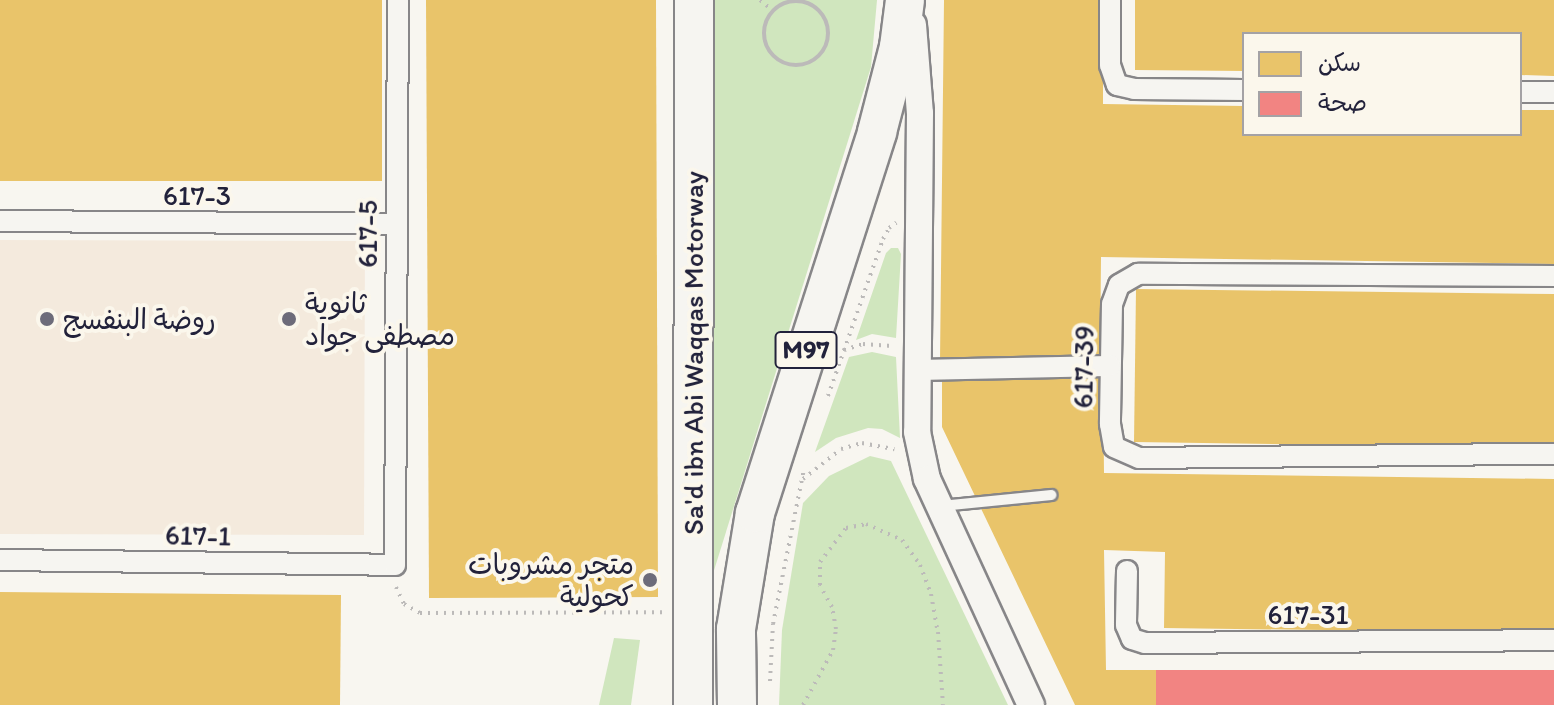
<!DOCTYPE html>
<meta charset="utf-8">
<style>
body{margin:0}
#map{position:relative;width:1554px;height:705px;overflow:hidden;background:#f8f6f0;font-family:Itim,"Playpen Sans Arabic",sans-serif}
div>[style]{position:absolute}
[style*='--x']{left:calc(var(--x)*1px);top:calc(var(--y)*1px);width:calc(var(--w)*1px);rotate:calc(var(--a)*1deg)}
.built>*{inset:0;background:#f4eadd}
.green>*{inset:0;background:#d0e6be}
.homes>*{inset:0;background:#e9c46a}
.health>*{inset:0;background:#f28482}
.path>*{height:4px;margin-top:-2px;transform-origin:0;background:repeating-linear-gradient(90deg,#bcbab9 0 2px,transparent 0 8px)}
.path>.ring{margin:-2px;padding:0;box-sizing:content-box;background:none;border:4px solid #bcbab9;border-radius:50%}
.roads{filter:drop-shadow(2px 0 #878688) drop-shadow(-2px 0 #878688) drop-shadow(0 2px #878688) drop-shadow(0 -2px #878688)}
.service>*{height:10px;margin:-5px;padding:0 5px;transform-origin:5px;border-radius:5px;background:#f6f5f1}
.minor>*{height:20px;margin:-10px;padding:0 10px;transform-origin:10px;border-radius:10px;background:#f6f5f1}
.tertiary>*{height:26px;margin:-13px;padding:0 13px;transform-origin:13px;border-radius:13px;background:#f6f5f1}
.motorway>*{height:38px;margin:-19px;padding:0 19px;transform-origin:19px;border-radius:19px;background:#f6f5f1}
.dots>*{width:22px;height:22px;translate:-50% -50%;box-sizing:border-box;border:4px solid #fbf7ec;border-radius:50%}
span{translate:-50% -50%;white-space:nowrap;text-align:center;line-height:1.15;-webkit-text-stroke:8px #fbf7ec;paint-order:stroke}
.shield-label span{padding:2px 6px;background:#fbf7ec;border:2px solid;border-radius:6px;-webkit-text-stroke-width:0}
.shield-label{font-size:26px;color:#22223b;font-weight:700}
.street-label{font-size:28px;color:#22223b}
.poi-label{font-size:28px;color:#22223b}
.left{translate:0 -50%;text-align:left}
.right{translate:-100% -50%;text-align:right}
.legend{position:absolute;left:1242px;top:32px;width:280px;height:104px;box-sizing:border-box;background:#fbf7ec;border:2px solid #a4a2a5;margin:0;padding:10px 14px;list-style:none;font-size:24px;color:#22223b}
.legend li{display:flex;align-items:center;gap:16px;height:40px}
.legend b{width:40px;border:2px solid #a4a2a5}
</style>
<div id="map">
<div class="built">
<i style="clip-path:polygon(0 240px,365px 241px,364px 535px,0 534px)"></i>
</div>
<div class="green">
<i style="clip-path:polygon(715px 0,877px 0,871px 67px,711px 580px)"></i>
<i style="clip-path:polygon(891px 248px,898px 248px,901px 254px,896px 338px,872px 334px,856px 340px,886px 253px)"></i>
<i style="clip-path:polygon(872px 352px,896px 357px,900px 438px,882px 429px,868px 428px,836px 438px,815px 452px,849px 357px)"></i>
<i style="clip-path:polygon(870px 456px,891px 461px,1008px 705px,779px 705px,782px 630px,803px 503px,829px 476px)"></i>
<i style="clip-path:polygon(614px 638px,640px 640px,631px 705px,599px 705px)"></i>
</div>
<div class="homes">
<i style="clip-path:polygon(0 0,382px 0,382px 181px,0 181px)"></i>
<i style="clip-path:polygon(426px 0,656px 0,658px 597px,429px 598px)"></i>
<i style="clip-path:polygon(944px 0,1103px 0,1103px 104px,1244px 106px,1244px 134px,1520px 134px,1520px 110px,1554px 110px,1554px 264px,1101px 257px,1100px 363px,940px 361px)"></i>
<i style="clip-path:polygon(1135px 0,1554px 0,1554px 76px,1520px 75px,1520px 34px,1244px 34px,1244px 71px,1135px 70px)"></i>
<i style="clip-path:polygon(1136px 289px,1554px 294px,1554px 448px,1134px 442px)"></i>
<i style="clip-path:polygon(942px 375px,1103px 376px,1104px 473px,1554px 479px,1554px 633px,1164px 628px,1165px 552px,1104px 550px,1106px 670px,1156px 670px,1156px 705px,1075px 705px,942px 427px)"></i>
<i style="clip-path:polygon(0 592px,341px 595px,340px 705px,0 705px)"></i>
</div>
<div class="health">
<i style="clip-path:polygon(1156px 670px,1554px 670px,1554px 705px,1156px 705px)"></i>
</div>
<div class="path">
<i style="--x:760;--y:0;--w:16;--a:40"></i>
<i class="ring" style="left:764px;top:1px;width:60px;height:60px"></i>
<i style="--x:844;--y:350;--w:20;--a:-18"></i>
<i style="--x:863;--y:344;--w:29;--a:4"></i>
<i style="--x:828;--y:396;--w:166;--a:-70.7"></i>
<i style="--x:883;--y:239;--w:13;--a:-61"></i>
<i style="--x:889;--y:228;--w:9;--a:-36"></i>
<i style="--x:803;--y:479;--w:48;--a:-38.3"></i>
<i style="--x:841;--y:449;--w:22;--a:-16"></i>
<i style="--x:862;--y:443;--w:33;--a:11"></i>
<i style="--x:396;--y:587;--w:19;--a:65"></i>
<i style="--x:404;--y:604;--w:18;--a:29"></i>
<i style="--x:420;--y:613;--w:242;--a:-0.2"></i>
<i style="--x:770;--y:681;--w:57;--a:-87"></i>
<i style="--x:773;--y:624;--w:158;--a:-78.7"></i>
<i style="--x:803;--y:705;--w:63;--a:-61.4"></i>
<i style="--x:833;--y:650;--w:21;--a:-82"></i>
<i style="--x:836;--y:629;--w:22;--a:-100"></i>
<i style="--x:832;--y:607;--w:25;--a:-119"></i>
<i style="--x:820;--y:585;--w:23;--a:-90"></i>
<i style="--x:820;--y:562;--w:43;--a:-52.6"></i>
<i style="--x:846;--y:528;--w:20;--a:-11"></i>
<i style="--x:866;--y:524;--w:39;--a:24"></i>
<i style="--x:902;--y:540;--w:31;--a:54"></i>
<i style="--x:920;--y:565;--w:31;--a:69"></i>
<i style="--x:931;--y:594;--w:39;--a:80"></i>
<i style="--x:938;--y:632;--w:73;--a:86.1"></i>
</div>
<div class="roads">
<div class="service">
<i style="--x:941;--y:506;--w:111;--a:-5.7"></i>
</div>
<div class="minor">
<i style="--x:1110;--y:0;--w:65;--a:90"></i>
<i style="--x:1110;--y:65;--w:21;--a:71"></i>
<i style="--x:1117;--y:85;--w:17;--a:13"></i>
<i style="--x:1134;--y:89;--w:110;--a:0.5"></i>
<i style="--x:1520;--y:92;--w:34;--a:0"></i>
<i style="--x:0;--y:221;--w:394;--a:0.4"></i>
<i style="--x:1554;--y:276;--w:416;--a:-179.7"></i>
<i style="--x:1138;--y:274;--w:22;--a:150"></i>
<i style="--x:1119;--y:285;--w:20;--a:110"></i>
<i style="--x:1112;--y:304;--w:120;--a:91"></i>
<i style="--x:1110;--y:424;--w:23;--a:80"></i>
<i style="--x:1114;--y:447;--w:27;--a:24"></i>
<i style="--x:1139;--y:458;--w:415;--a:-0.6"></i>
<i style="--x:916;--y:370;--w:194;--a:-1.2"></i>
<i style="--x:0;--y:560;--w:395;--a:0.7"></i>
<i style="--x:395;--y:565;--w:565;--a:-89.7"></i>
<i style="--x:1127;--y:571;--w:54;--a:91.1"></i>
<i style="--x:1126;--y:625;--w:15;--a:67"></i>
<i style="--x:1132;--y:639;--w:14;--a:17"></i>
<i style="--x:1145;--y:643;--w:409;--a:-0.4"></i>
</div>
<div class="tertiary">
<i style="--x:913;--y:25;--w:88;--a:85.5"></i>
<i style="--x:920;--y:113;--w:319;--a:90.5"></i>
<i style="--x:917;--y:432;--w:48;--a:78"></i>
<i style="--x:927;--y:479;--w:249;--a:65.3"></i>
</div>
<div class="motorway">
<i style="--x:693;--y:705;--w:705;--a:-89.92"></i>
<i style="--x:737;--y:705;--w:76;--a:-90.8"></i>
<i style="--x:736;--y:629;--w:118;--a:-80.7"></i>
<i style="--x:755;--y:513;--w:400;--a:-72.2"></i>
<i style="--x:877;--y:132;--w:88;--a:-75.5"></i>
<i style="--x:899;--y:47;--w:47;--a:-82.7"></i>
</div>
</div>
<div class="dots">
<i style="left:47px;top:319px;background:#6d6c7a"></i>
<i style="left:289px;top:319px;background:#6d6c7a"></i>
<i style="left:650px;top:580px;background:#6d6c7a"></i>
</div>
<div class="shield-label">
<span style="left:806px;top:350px">M97</span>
</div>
<div class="street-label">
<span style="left:197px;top:195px">617-3</span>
<span style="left:367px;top:234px;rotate:-90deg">617-5</span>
<span style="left:693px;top:353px;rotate:-90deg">Sa'd ibn Abi Waqqas Motorway</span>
<span style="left:1083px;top:367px;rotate:-89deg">617-39</span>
<span style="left:198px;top:535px;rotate:1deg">617-1</span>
<span style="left:1308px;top:614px">617-31</span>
</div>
<div class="poi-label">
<span class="left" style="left:305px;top:319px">ثانوية<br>مصطفى جواد</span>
<span class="left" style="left:63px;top:319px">روضة البنفسج</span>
<span class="right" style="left:634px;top:580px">متجر مشروبات<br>كحولية</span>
</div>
<ul class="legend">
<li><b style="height:22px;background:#e9c46a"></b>سكن</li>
<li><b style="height:22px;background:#f28482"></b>صحة</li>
</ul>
</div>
